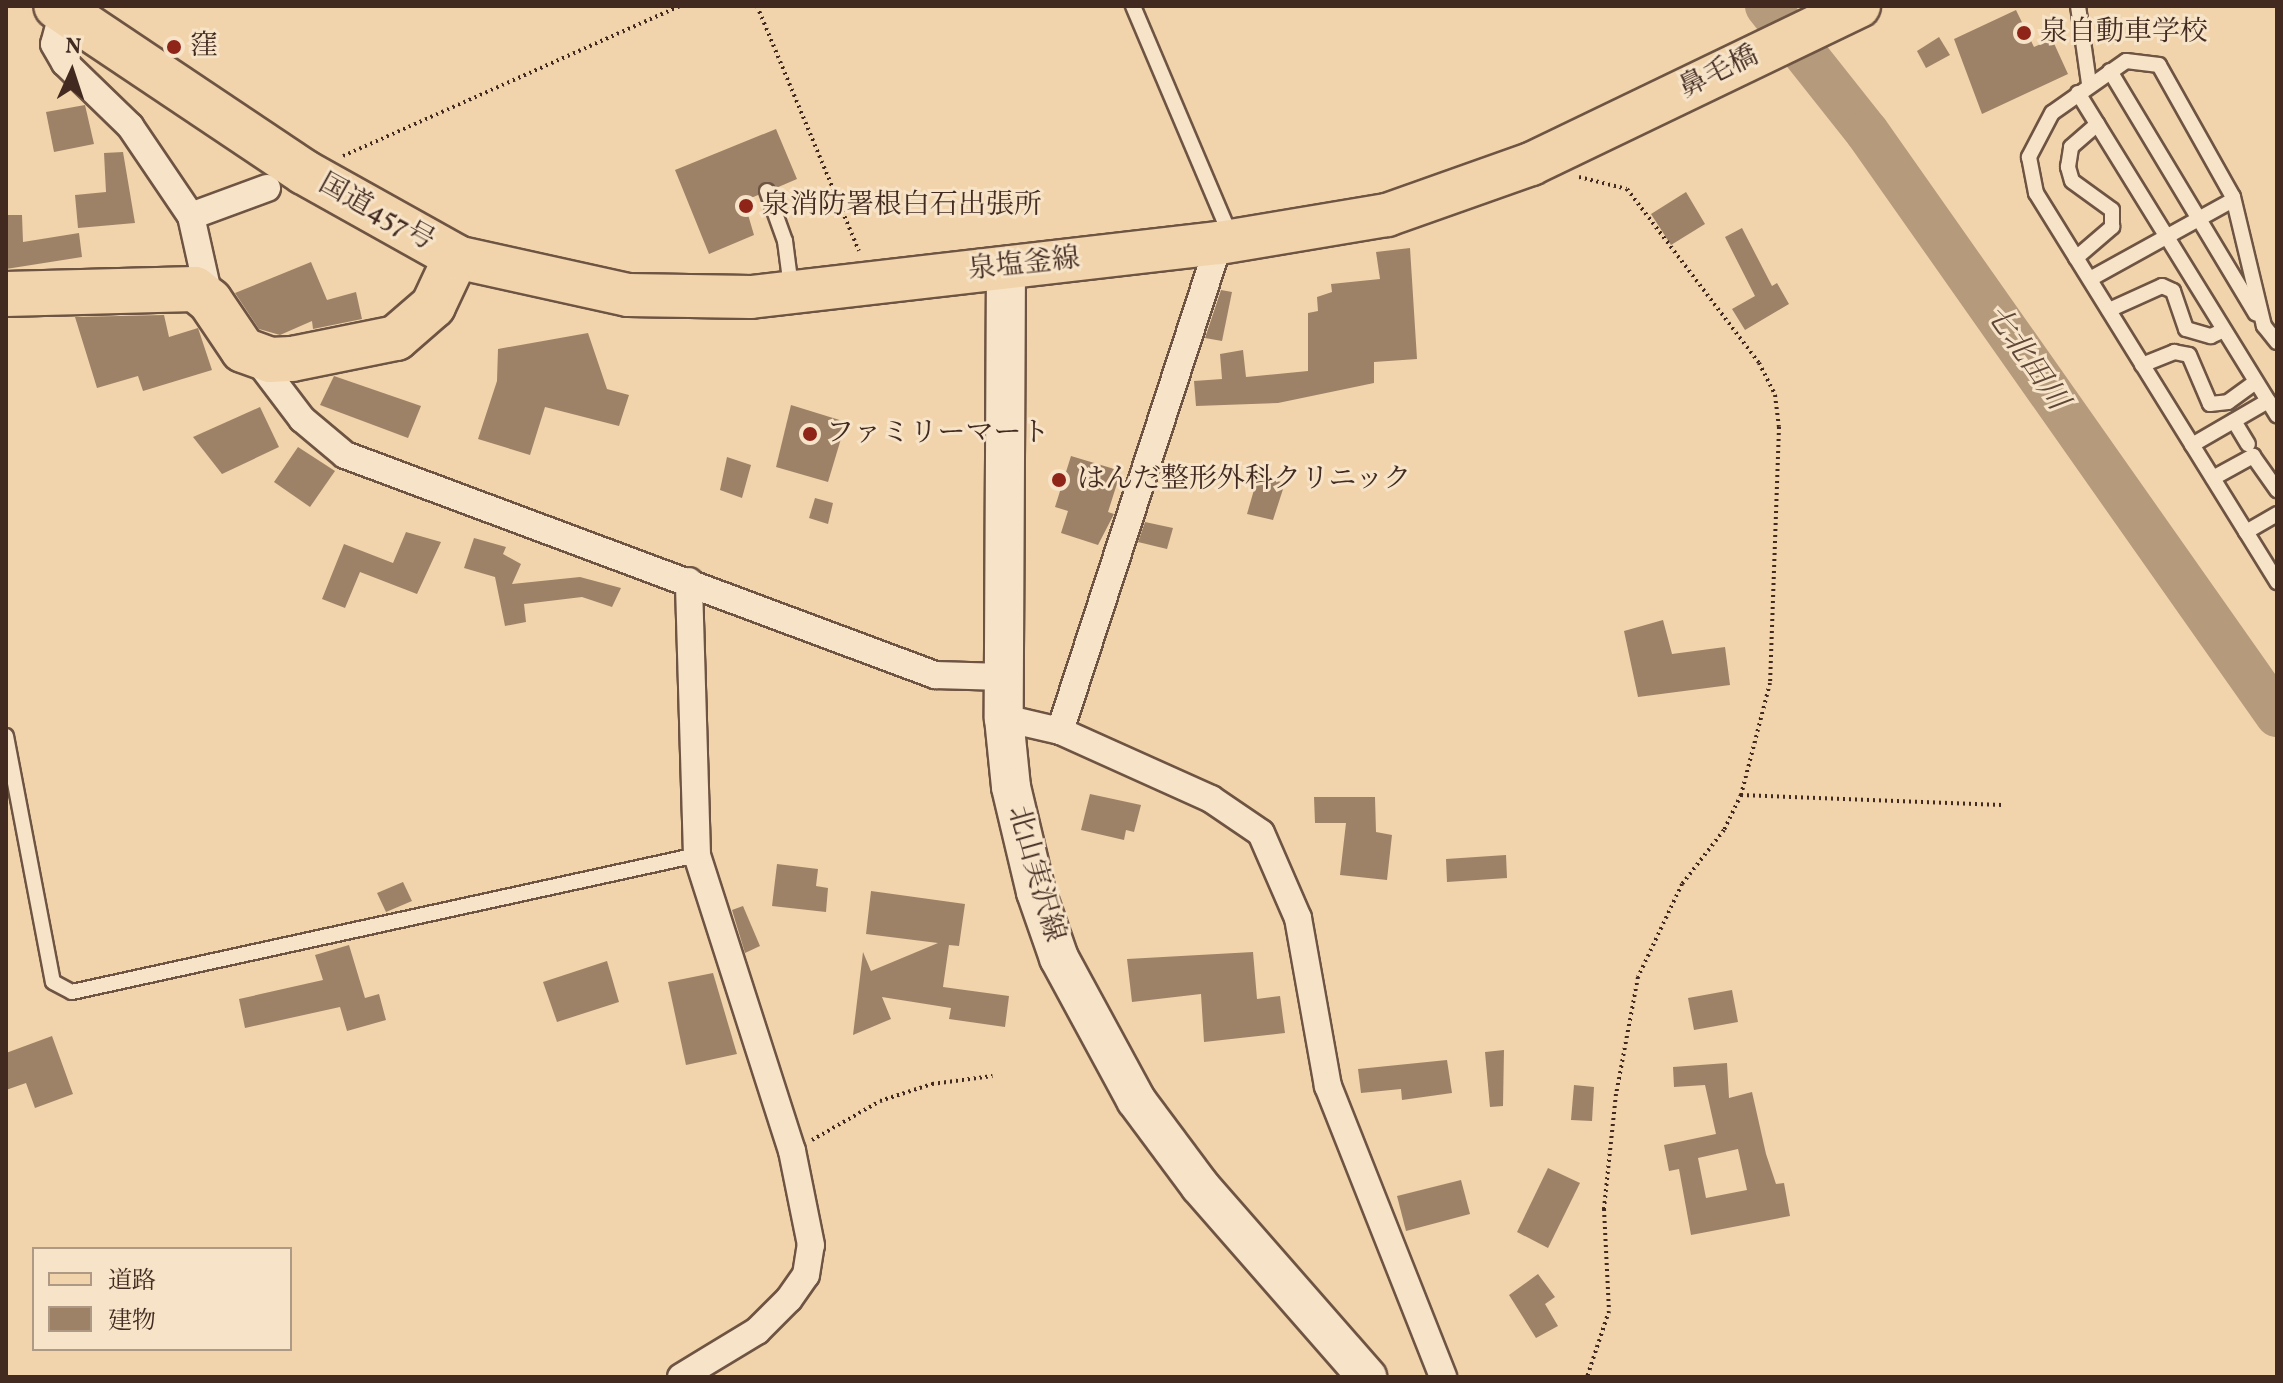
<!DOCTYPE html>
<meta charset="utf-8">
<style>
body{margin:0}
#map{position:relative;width:2283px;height:1383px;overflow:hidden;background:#f1d4ab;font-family:Vollkorn,"Noto Serif JP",serif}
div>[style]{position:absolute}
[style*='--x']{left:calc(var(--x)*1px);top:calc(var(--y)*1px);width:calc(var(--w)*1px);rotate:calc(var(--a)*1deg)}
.river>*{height:44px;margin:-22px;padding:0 22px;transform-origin:22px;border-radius:22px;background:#b69a7c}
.building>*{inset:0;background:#9d8268}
.path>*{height:4px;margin-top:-2px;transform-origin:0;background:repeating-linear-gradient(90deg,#422a20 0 2px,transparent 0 6px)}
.roads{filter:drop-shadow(2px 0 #6e5443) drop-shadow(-2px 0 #6e5443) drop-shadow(0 2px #6e5443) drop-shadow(0 -2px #6e5443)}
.lane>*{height:14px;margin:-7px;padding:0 7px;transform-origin:7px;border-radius:7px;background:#f6e3c8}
.street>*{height:26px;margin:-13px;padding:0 13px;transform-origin:13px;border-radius:13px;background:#f6e3c8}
.secondary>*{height:38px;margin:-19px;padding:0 19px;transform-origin:19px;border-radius:19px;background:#f6e3c8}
.primary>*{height:42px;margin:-21px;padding:0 21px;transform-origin:21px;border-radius:21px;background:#f1d4ab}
.highway>*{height:44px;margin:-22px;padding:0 22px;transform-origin:22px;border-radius:22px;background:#f1d4ab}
.dots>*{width:22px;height:22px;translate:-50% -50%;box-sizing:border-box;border:4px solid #f6e3c8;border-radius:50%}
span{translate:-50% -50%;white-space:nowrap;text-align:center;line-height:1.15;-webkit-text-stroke:6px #f6e3c8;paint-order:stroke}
.poi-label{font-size:28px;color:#422a20}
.left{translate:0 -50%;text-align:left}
.street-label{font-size:28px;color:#422a20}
.water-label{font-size:30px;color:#5f4637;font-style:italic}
.frame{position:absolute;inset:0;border:8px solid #422a20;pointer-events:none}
.legend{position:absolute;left:32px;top:1247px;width:260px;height:104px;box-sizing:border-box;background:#f6e3c8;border:2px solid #ae9985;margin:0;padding:10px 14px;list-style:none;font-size:24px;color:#422a20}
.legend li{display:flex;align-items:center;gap:16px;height:40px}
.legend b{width:40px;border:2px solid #ae9985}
.north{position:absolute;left:32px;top:32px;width:80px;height:80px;-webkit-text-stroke:6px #f6e3c8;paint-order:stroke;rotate:3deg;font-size:22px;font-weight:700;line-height:32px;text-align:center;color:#422a20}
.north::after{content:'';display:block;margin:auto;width:28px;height:36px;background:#422a20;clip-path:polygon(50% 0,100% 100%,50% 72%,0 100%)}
</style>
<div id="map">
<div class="river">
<i style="--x:1767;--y:6;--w:161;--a:51.6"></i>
<i style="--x:1867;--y:132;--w:713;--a:54.88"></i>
</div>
<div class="building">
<i style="clip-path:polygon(2016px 10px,2034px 47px,2052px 39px,2068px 74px,1982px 114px,1954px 39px)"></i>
<i style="clip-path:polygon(1939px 37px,1950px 55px,1926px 68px,1917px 51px)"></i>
<i style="clip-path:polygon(85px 105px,94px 144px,54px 152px,46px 112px)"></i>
<i style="clip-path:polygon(776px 129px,797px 179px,776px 188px,760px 184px,758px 195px,744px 201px,754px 235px,709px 254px,675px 170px)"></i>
<i style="clip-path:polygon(123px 152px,135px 223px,78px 228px,75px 195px,106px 192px,104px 153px)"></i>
<i style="clip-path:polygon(1686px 192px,1705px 224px,1671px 245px,1651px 214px)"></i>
<i style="clip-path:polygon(6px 215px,22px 215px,23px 242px,79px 233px,82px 257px,6px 269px)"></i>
<i style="clip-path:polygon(1742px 228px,1772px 286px,1777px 283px,1789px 304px,1745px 330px,1732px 309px,1755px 296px,1725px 237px)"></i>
<i style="clip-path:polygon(1410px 248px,1417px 359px,1374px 362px,1374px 383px,1278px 403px,1196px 406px,1194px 381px,1222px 379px,1220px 354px,1243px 350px,1246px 377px,1308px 371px,1308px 313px,1318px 311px,1317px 297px,1332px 292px,1331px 284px,1380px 279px,1376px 252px)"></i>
<i style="clip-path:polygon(311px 262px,327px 300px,356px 292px,362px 319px,313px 329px,312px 321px,280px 335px,259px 329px,235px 293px)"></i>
<i style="clip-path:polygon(1221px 290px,1232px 292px,1222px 341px,1205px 338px)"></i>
<i style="clip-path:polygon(164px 315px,169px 337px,198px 328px,212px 370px,143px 391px,138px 376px,97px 388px,75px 317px)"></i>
<i style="clip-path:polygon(588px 333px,607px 389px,629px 395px,619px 426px,545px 407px,530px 455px,478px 439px,497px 381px,498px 349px)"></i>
<i style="clip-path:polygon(334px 376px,421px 406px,408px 438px,320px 405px)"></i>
<i style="clip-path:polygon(791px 405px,846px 422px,828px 482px,776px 467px)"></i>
<i style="clip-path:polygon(260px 407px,279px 447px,222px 474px,193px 437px)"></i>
<i style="clip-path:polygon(298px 447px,335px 471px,310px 507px,274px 482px)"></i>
<i style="clip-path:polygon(1071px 456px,1121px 471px,1108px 512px,1114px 514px,1098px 545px,1061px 533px,1068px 511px,1055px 507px)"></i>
<i style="clip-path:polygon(727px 457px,751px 465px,742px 498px,720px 490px)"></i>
<i style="clip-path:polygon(1258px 476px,1285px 483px,1273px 520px,1247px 514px)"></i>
<i style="clip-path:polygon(815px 498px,833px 503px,828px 524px,809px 518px)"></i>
<i style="clip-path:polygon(1145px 522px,1173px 528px,1167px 549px,1138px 542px)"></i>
<i style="clip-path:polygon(406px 532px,441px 542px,417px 594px,360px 572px,345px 608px,322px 599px,344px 544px,393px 563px)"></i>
<i style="clip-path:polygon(474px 538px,506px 547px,503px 554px,521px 564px,512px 584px,580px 577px,621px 588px,612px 607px,582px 597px,524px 604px,526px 622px,505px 626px,495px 577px,464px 568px)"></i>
<i style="clip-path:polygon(1663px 620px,1672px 654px,1725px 647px,1730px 685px,1638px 697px,1624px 631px)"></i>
<i style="clip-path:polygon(1090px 794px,1141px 805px,1134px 832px,1126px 830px,1124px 840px,1081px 830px)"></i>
<i style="clip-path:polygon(1314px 797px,1375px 797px,1376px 832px,1392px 835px,1387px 880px,1340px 875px,1346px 823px,1315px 823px)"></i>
<i style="clip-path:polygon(1506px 855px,1507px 878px,1447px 882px,1446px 859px)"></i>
<i style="clip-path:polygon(777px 864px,818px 869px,816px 886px,828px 888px,826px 912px,772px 906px)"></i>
<i style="clip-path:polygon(403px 882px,412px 901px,386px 912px,377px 893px)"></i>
<i style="clip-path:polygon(871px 891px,965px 904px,959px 946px,949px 945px,943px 987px,1009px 996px,1005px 1027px,949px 1019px,951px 1008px,882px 997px,891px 1019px,853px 1035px,863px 952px,871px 971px,938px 943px,866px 934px)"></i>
<i style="clip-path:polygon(743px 906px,760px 946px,745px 953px,732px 910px)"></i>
<i style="clip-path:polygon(349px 945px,365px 998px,379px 994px,386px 1020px,347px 1031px,340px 1007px,245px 1028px,239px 999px,323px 980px,315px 955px)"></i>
<i style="clip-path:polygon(1253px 952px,1257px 999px,1280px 996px,1285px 1033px,1204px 1042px,1201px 994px,1132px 1002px,1127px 959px)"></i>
<i style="clip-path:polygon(607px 961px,619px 1002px,557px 1022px,543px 982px)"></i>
<i style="clip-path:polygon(713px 973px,737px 1054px,686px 1065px,668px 982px)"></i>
<i style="clip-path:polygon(1732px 990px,1738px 1022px,1694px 1030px,1688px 998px)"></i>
<i style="clip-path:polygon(52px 1036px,73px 1094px,35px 1108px,26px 1083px,6px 1090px,6px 1053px)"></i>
<i style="clip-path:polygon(1504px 1050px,1503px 1106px,1490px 1107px,1485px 1052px)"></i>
<i style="clip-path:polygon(1447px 1060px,1452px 1093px,1402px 1100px,1401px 1089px,1361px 1093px,1358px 1069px)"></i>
<i style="clip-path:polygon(evenodd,1727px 1063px,1729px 1098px,1752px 1092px,1766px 1154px,1776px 1184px,1784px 1183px,1790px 1216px,1691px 1235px,1679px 1169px,1669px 1171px,1664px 1145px,1716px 1134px,1705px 1085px,1674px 1087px,1673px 1067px,1727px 1063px,1738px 1149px,1747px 1190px,1706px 1198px,1698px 1158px,1738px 1149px)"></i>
<i style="clip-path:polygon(1574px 1085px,1594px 1087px,1592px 1121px,1571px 1120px)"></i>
<i style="clip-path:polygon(1548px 1168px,1580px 1183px,1548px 1248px,1517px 1232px)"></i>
<i style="clip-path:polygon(1461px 1180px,1470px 1214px,1406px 1231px,1397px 1196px)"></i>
<i style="clip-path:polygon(1538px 1274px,1555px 1297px,1545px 1304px,1558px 1326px,1536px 1338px,1509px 1295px)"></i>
</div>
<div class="path">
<i style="--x:757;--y:6;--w:265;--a:67.4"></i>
<i style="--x:343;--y:156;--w:369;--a:-24"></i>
<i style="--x:1579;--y:177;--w:49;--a:14"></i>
<i style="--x:1627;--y:189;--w:218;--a:52.8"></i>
<i style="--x:1759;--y:363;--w:36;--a:63"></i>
<i style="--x:1775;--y:395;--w:32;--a:83"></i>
<i style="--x:1779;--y:427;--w:256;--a:92"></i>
<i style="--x:1770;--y:683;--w:116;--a:104.5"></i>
<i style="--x:1741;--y:795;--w:39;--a:116"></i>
<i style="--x:1724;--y:830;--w:68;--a:127.9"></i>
<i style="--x:1682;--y:884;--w:103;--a:115.3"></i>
<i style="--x:1638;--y:977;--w:119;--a:100.6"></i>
<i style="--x:1616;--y:1094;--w:116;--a:96"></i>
<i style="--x:1604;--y:1209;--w:102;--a:87.2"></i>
<i style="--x:1609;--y:1311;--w:70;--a:108.4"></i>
<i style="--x:1741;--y:795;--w:261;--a:2.2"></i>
<i style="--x:812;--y:1140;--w:78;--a:-29.8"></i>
<i style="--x:880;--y:1101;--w:55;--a:-18.1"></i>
<i style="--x:932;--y:1084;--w:61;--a:-7.6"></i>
</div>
<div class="roads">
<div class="lane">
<i style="--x:1133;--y:6;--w:251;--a:67"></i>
<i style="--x:2078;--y:6;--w:78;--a:81.9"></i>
<i style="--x:2110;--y:71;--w:283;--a:59"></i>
<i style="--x:2078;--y:93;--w:379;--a:58.3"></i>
<i style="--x:767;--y:191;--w:53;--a:70.2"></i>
<i style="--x:785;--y:241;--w:46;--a:82.6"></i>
<i style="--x:2076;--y:258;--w:48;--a:-40.7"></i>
<i style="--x:2112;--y:227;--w:17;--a:-90"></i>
<i style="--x:2112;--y:210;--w:49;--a:-144.1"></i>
<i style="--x:2072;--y:181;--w:15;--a:-106"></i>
<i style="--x:2068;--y:167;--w:20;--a:-81"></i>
<i style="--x:2071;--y:147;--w:35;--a:-41"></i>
<i style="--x:2090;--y:279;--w:163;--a:-28.9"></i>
<i style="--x:2109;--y:310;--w:58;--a:-24.4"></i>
<i style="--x:2162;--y:286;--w:12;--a:24"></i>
<i style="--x:2173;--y:291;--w:40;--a:71.1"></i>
<i style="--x:2186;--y:329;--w:26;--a:16"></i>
<i style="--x:2211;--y:336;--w:14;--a:-25"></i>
<i style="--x:2277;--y:342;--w:21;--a:-129"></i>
<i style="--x:2264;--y:326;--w:133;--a:-103.5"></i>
<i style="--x:2233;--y:197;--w:151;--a:-119.3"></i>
<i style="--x:2159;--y:65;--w:33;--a:-173"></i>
<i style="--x:2126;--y:61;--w:90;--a:144.9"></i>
<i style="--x:2052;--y:113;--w:50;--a:117.6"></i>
<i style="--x:2029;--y:157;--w:37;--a:79"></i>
<i style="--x:2036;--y:193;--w:458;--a:58.2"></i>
<i style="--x:2142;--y:365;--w:35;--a:-22"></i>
<i style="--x:2174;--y:352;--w:15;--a:11"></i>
<i style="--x:2189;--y:355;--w:53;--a:66.8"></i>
<i style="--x:2210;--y:404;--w:18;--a:-6"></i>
<i style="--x:2228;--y:402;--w:34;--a:-36"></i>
<i style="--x:2234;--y:421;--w:27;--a:59"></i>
<i style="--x:2192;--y:445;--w:88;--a:-30.1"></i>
<i style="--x:2213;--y:478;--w:46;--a:-28.8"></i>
<i style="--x:2253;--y:456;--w:42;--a:54.8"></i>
<i style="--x:2246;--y:532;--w:36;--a:-30"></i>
<i style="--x:6;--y:736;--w:250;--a:79.2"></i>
<i style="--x:53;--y:982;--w:21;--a:28"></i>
<i style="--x:72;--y:992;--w:640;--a:-12.36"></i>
</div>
<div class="street">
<i style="--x:63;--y:11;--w:34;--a:105"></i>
<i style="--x:54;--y:44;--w:22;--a:60"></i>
<i style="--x:65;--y:63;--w:91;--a:44.1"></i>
<i style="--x:130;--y:126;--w:109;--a:55.9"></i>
<i style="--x:191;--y:216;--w:87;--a:77.4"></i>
<i style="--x:191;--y:216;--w:81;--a:-20.2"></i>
<i style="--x:255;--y:357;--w:78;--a:52.8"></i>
<i style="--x:302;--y:419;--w:56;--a:39.9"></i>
<i style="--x:345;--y:455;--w:630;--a:20.45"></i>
<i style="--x:935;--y:675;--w:69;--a:1.7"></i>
<i style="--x:1004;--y:718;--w:57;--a:13.1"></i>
<i style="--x:1060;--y:731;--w:166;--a:24.2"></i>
<i style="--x:1211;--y:799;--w:60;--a:34.2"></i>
<i style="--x:1261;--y:833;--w:93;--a:66.5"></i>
<i style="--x:1298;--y:918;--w:171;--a:79.9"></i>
<i style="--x:1328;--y:1086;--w:313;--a:68.4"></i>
<i style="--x:1060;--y:731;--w:513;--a:-71.95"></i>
<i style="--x:681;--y:1377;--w:89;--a:-31.2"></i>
<i style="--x:757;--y:1331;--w:45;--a:-45"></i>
<i style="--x:789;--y:1299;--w:29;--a:-55"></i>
<i style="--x:806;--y:1275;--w:30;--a:-81"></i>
<i style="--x:811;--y:1245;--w:96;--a:-101.4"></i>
<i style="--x:792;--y:1151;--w:311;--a:-107.8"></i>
<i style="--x:697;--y:855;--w:274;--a:-91.7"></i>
</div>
<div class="secondary">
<i style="--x:1006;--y:267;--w:451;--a:90.3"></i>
<i style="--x:1004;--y:718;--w:69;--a:84.2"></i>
<i style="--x:1011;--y:787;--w:108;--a:76.6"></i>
<i style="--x:1036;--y:892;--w:70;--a:70.8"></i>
<i style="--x:1059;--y:958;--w:162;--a:61.5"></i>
<i style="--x:1136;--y:1100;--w:107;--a:53.3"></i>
<i style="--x:1200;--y:1186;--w:254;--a:48.8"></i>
</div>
<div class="primary">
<i style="--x:456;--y:257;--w:176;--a:12.5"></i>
<i style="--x:628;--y:295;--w:123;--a:0.9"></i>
<i style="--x:751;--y:297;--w:471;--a:-6.6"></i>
<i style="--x:1219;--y:243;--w:170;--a:-9.5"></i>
<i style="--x:1387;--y:215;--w:153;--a:-19.5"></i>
<i style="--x:1531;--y:164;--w:364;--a:-25.7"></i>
</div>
<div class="highway">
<i style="--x:6;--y:294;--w:189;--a:-1.5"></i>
<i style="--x:195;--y:289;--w:19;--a:39"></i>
<i style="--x:210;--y:301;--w:59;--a:56"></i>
<i style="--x:243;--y:350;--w:29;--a:20"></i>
<i style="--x:270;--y:360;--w:22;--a:-3"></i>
<i style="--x:292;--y:359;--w:106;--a:-11.4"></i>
<i style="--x:396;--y:338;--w:49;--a:-40.9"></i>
<i style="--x:433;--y:306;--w:54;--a:-64.9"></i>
<i style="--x:456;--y:257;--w:174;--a:-150.8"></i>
<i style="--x:304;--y:172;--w:298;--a:-146.2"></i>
</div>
</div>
<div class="dots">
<i style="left:2024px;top:33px;background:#8f2418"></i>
<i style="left:174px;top:47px;background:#8f2418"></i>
<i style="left:746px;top:206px;background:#8f2418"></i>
<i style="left:810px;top:434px;background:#8f2418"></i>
<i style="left:1059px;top:480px;background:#8f2418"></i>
</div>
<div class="poi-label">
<span class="left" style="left:2040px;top:33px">泉自動車学校</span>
<span class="left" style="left:190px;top:47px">窪</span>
<span class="left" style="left:762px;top:206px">泉消防署根白石出張所</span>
<span class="left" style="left:826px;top:434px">ファミリーマート</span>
<span class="left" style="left:1077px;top:480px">はんだ整形外科クリニック</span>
</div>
<div class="street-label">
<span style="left:1719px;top:73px;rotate:-26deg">鼻毛橋</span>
<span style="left:376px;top:213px;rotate:29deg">国道457号</span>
<span style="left:1024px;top:265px;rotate:-6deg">泉塩釜線</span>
<span style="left:1035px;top:874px;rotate:74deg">北山実沢線</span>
</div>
<div class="water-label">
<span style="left:2026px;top:358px;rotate:55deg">七北田川</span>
</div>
<div class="frame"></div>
<ul class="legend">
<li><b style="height:10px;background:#f1d4ab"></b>道路</li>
<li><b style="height:22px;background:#9d8268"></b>建物</li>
</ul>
<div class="north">N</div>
</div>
